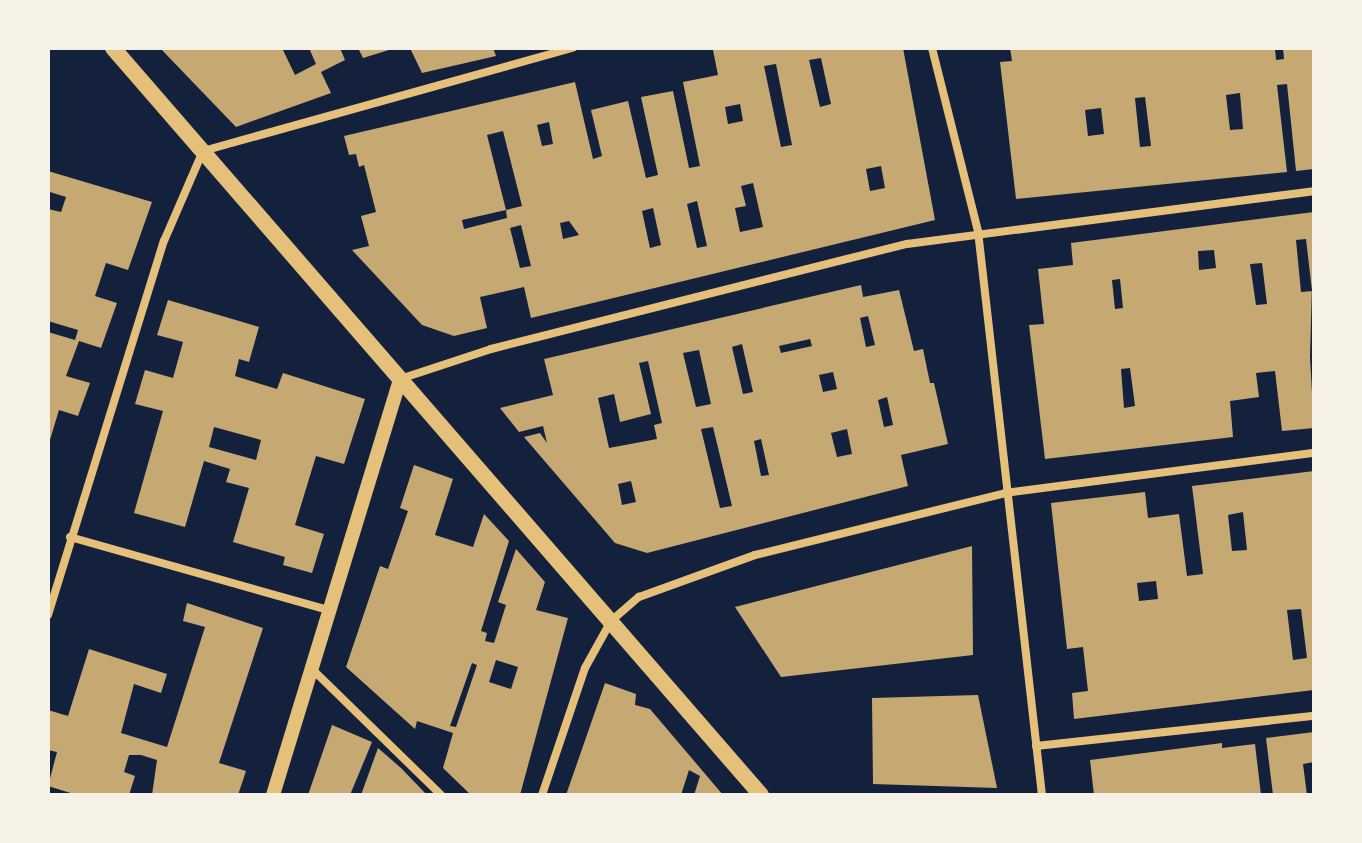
<!DOCTYPE html>
<style>
body{margin:0}
#map{position:relative;width:1362px;height:843px;overflow:hidden;background:#14213d;font-family:Commissioner,sans-serif}
div>[style]{position:absolute}
[style*='--x']{left:calc(var(--x)*1px);top:calc(var(--y)*1px);width:calc(var(--w)*1px);rotate:calc(var(--a)*1deg)}
.building>*{inset:0;background:#c6a872}
.minor>*{height:8px;margin:-4px;padding:0 4px;transform-origin:4px;border-radius:4px;background:#e5c07b}
.tertiary>*{height:14px;margin:-7px;padding:0 7px;transform-origin:7px;border-radius:7px;background:#e5c07b}
.secondary>*{height:16px;margin:-8px;padding:0 8px;transform-origin:8px;border-radius:8px;background:#e5c07b}
span{translate:-50% -50%;white-space:nowrap;text-align:center;line-height:1.15;-webkit-text-stroke:8px #f6f1e7;paint-order:stroke}
.frame{position:absolute;inset:0;border:50px solid #f6f1e7;pointer-events:none}
</style>
<div id="map">
<div class="building">
<i style="clip-path:polygon(160px 48px,282px 48px,295px 75px,316px 64px,309px 48px,340px 48px,345px 60px,321px 72px,331px 93px,236px 127px)"></i>
<i style="clip-path:polygon(358px 48px,392px 48px,392px 49px,363px 58px)"></i>
<i style="clip-path:polygon(410px 48px,493px 48px,496px 56px,422px 73px)"></i>
<i style="clip-path:polygon(evenodd,903px 48px,935px 220px,531px 318px,524px 287px,480px 297px,487px 328px,454px 336px,422px 325px,352px 250px,369px 246px,361px 216px,376px 212px,364px 165px,359px 167px,356px 154px,349px 155px,344px 136px,575px 82px,593px 159px,602px 156px,591px 110px,628px 101px,646px 178px,658px 175px,641px 97px,673px 91px,689px 168px,700px 166px,683px 82px,718px 75px,713px 50px,903px 48px,821px 58px,831px 104px,820px 107px,809px 60px,821px 58px,903px 48px,776px 64px,792px 145px,781px 147px,764px 66px,776px 64px,903px 48px,740px 104px,743px 121px,728px 124px,725px 107px,740px 104px,903px 48px,549px 122px,553px 144px,542px 146px,537px 125px,549px 122px,903px 48px,503px 131px,522px 206px,506px 210px,507px 218px,464px 229px,462px 220px,506px 210px,487px 135px,503px 131px,903px 48px,881px 166px,885px 188px,870px 191px,866px 169px,881px 166px,903px 48px,753px 183px,763px 227px,740px 232px,735px 208px,746px 206px,741px 186px,753px 183px,903px 48px,697px 201px,707px 246px,697px 248px,687px 204px,697px 201px,903px 48px,653px 208px,661px 245px,650px 248px,642px 211px,653px 208px,903px 48px,569px 221px,579px 235px,563px 239px,560px 223px,569px 221px,903px 48px,521px 225px,531px 266px,520px 268px,510px 228px,521px 225px)"></i>
<i style="clip-path:polygon(evenodd,1010px 48px,1275px 48px,1276px 60px,1284px 59px,1283px 48px,1314px 48px,1314px 169px,1296px 171px,1287px 84px,1277px 85px,1287px 172px,1016px 199px,1000px 62px,1012px 61px,1010px 48px,1240px 93px,1243px 129px,1230px 130px,1226px 95px,1240px 93px,1010px 48px,1145px 97px,1151px 146px,1140px 147px,1135px 98px,1145px 97px,1010px 48px,1101px 108px,1104px 134px,1088px 136px,1085px 110px,1101px 108px)"></i>
<i style="clip-path:polygon(48px 171px,152px 202px,128px 270px,106px 263px,95px 296px,117px 303px,101px 348px,79px 341px,66px 376px,90px 383px,78px 416px,59px 410px,49px 443px,48px 332px,75px 340px,78px 330px,48px 321px,48px 209px,61px 212px,66px 197px,50px 192px,48px 198px)"></i>
<i style="clip-path:polygon(evenodd,1314px 212px,1310px 357px,1314px 428px,1282px 431px,1275px 371px,1256px 373px,1259px 397px,1230px 401px,1233px 437px,1045px 459px,1029px 325px,1044px 324px,1038px 269px,1073px 265px,1071px 243px,1314px 212px,1306px 239px,1312px 291px,1301px 292px,1296px 240px,1306px 239px,1314px 212px,1214px 250px,1216px 268px,1199px 270px,1198px 251px,1214px 250px,1314px 212px,1262px 263px,1267px 304px,1256px 305px,1250px 264px,1262px 263px,1314px 212px,1120px 279px,1123px 308px,1115px 309px,1112px 280px,1120px 279px,1314px 212px,1130px 368px,1135px 406px,1124px 408px,1121px 369px,1130px 368px)"></i>
<i style="clip-path:polygon(evenodd,861px 285px,863px 297px,899px 290px,914px 351px,923px 349px,930px 383px,934px 383px,948px 444px,901px 455px,908px 486px,647px 553px,615px 543px,524px 437px,540px 433px,547px 443px,543px 426px,519px 432px,500px 408px,553px 395px,544px 359px,861px 285px,868px 316px,875px 345px,866px 347px,860px 318px,868px 316px,861px 285px,810px 339px,812px 346px,781px 353px,779px 346px,810px 339px,861px 285px,742px 344px,753px 392px,743px 394px,732px 347px,742px 344px,861px 285px,699px 350px,711px 404px,696px 407px,683px 353px,699px 350px,861px 285px,648px 361px,662px 423px,654px 425px,657px 439px,609px 448px,598px 398px,614px 394px,620px 422px,651px 414px,639px 363px,648px 361px,861px 285px,833px 372px,837px 389px,823px 392px,819px 375px,833px 372px,861px 285px,887px 397px,893px 425px,884px 427px,878px 400px,887px 397px,861px 285px,713px 427px,732px 506px,720px 508px,701px 429px,713px 427px,861px 285px,847px 429px,852px 454px,837px 457px,831px 433px,847px 429px,861px 285px,761px 439px,769px 475px,761px 476px,754px 441px,761px 439px,861px 285px,631px 481px,636px 502px,622px 505px,618px 484px,631px 481px)"></i>
<i style="clip-path:polygon(evenodd,168px 300px,259px 327px,249px 362px,239px 359px,235px 376px,277px 389px,283px 373px,365px 399px,344px 464px,316px 456px,295px 525px,324px 534px,312px 573px,283px 565px,285px 557px,233px 542px,249px 488px,226px 482px,230px 469px,204px 461px,185px 527px,134px 513px,163px 411px,135px 404px,145px 370px,173px 378px,183px 342px,157px 335px,168px 300px,214px 427px,261px 440px,256px 460px,209px 447px,214px 427px)"></i>
<i style="clip-path:polygon(evenodd,414px 465px,453px 479px,435px 535px,473px 547px,484px 514px,509px 541px,481px 631px,487px 633px,485px 641px,494px 643px,506px 605px,498px 602px,516px 549px,545px 582px,536px 610px,568px 618px,520px 795px,471px 795px,443px 768px,453px 733px,417px 721px,415px 729px,346px 667px,380px 566px,388px 569px,408px 511px,400px 508px,414px 465px,496px 660px,518px 667px,511px 689px,489px 682px,496px 660px,414px 465px,472px 663px,477px 665px,456px 727px,450px 726px,472px 663px)"></i>
<i style="clip-path:polygon(evenodd,1314px 471px,1314px 690px,1074px 719px,1072px 693px,1088px 691px,1083px 647px,1067px 649px,1051px 503px,1145px 492px,1148px 518px,1179px 514px,1187px 576px,1203px 574px,1192px 486px,1314px 471px,1243px 512px,1247px 550px,1232px 551px,1228px 515px,1243px 512px,1314px 471px,1156px 581px,1158px 599px,1139px 601px,1137px 583px,1156px 581px,1314px 471px,1301px 609px,1307px 658px,1293px 660px,1287px 610px,1301px 609px)"></i>
<i style="clip-path:polygon(972px 546px,973px 655px,781px 677px,735px 607px)"></i>
<i style="clip-path:polygon(187px 603px,263px 628px,219px 763px,246px 771px,238px 795px,152px 795px,157px 760px,141px 755px,129px 755px,124px 772px,135px 776px,129px 795px,77px 795px,48px 786px,57px 752px,48px 750px,48px 710px,68px 716px,89px 649px,167px 674px,161px 693px,134px 684px,121px 733px,167px 747px,205px 627px,183px 621px)"></i>
<i style="clip-path:polygon(605px 683px,636px 694px,635px 705px,650px 709px,723px 795px,694px 795px,700px 776px,689px 770px,681px 795px,566px 795px)"></i>
<i style="clip-path:polygon(978px 695px,997px 788px,873px 784px,872px 698px)"></i>
<i style="clip-path:polygon(332px 725px,372px 742px,350px 795px,308px 795px)"></i>
<i style="clip-path:polygon(1314px 732px,1314px 762px,1303px 764px,1307px 795px,1273px 795px,1266px 738px)"></i>
<i style="clip-path:polygon(1222px 743px,1222px 748px,1255px 744px,1261px 795px,1094px 795px,1090px 760px)"></i>
<i style="clip-path:polygon(378px 748px,401px 768px,427px 795px,361px 795px)"></i>
</div>
<div class="minor">
<i style="--x:932;--y:48;--w:189;--a:75.9"></i>
<i style="--x:978;--y:231;--w:568;--a:83.53"></i>
<i style="--x:400;--y:379;--w:96;--a:-18.2"></i>
<i style="--x:491;--y:349;--w:429;--a:-14.2"></i>
<i style="--x:907;--y:244;--w:410;--a:-7.4"></i>
<i style="--x:70;--y:537;--w:268;--a:15.8"></i>
<i style="--x:48;--y:615;--w:392;--a:-72.8"></i>
<i style="--x:164;--y:241;--w:98;--a:-66.6"></i>
<i style="--x:203;--y:151;--w:384;--a:-15.6"></i>
<i style="--x:311;--y:668;--w:182;--a:44.3"></i>
<i style="--x:1036;--y:746;--w:280;--a:-6.2"></i>
<i style="--x:542;--y:795;--w:134;--a:-71.3"></i>
<i style="--x:585;--y:668;--w:54;--a:-61"></i>
<i style="--x:611;--y:621;--w:37;--a:-41"></i>
<i style="--x:639;--y:597;--w:123;--a:-19.9"></i>
<i style="--x:755;--y:555;--w:258;--a:-13.9"></i>
<i style="--x:1005;--y:493;--w:312;--a:-7.4"></i>
</div>
<div class="tertiary">
<i style="--x:273;--y:795;--w:435;--a:-73"></i>
</div>
<div class="secondary">
<i style="--x:113;--y:48;--w:989;--a:49.06"></i>
</div>
<div class="frame"></div>
</div>
